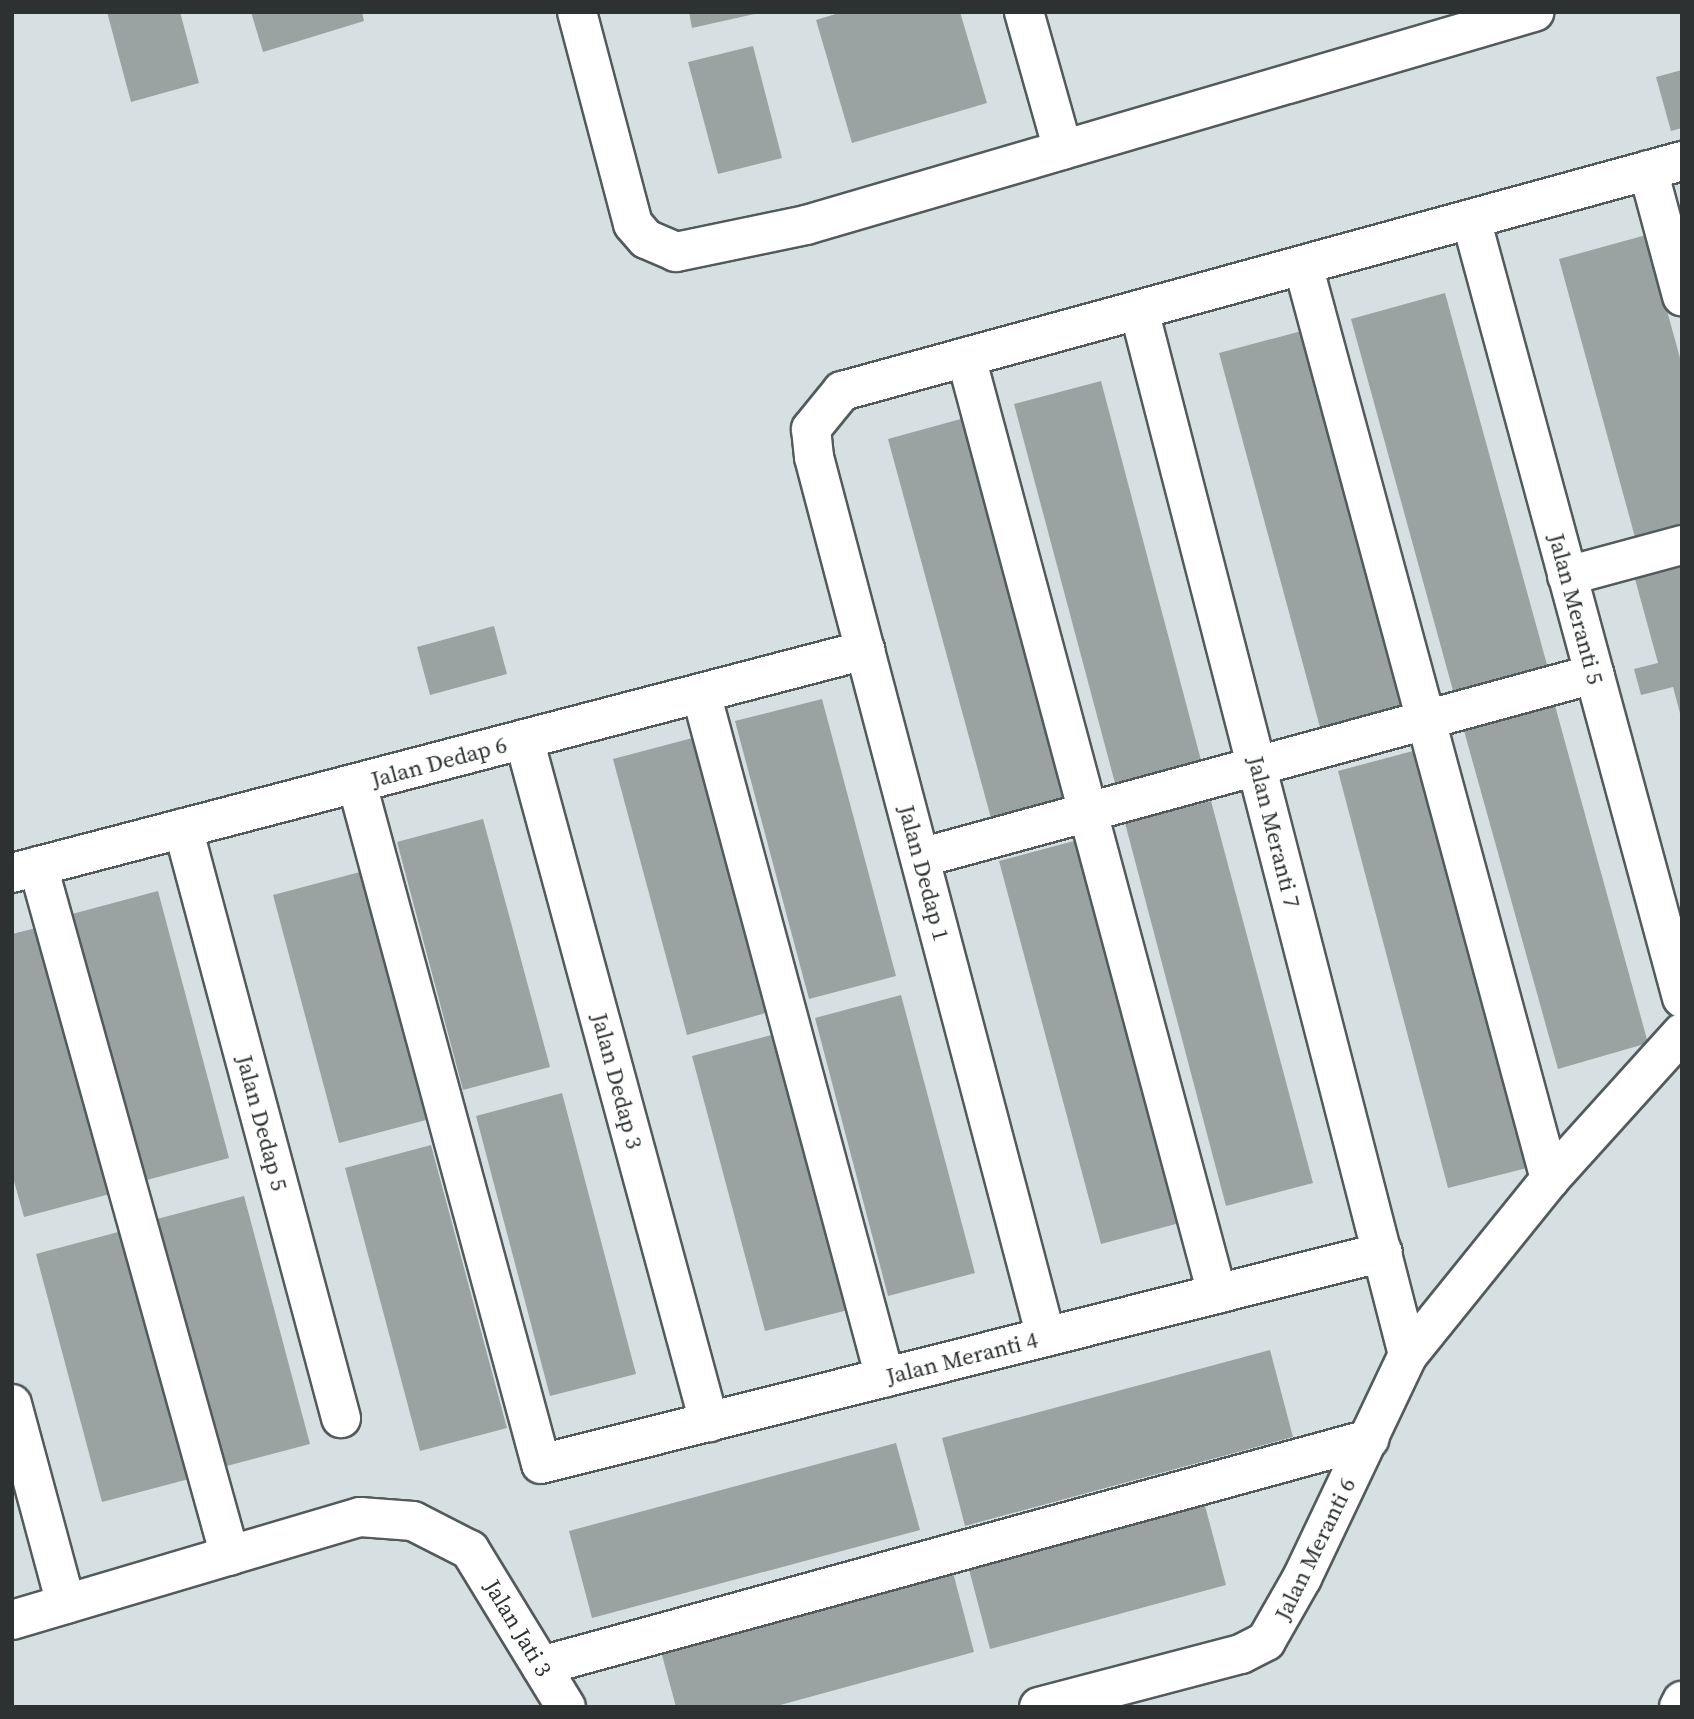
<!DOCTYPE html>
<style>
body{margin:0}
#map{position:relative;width:1694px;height:1719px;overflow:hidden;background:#d6e0e2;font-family:"Source Serif 4",serif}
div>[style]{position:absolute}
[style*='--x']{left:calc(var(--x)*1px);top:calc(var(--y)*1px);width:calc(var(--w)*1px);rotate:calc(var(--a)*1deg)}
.building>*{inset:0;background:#9aa3a1}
.roads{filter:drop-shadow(2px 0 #525a5c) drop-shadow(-2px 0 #525a5c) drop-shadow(0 2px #525a5c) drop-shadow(0 -2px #525a5c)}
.minor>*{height:38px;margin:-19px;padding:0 19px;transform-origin:19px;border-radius:19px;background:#fff}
span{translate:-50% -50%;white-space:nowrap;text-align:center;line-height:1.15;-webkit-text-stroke:6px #fff;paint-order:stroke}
.street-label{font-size:23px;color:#2d3132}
.frame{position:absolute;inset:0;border:14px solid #2d3132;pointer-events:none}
</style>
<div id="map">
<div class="building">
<i style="clip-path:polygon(107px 12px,180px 12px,199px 83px,131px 102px)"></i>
<i style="clip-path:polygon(251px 12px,362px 12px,364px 21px,263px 52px)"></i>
<i style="clip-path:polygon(689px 12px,759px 12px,759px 13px,692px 28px)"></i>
<i style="clip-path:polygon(842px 12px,960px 12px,987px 103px,852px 143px,816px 20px)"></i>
<i style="clip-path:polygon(753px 46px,782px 158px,718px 174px,688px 62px)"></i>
<i style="clip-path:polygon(1682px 70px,1682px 128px,1671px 131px,1656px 77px)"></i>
<i style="clip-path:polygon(1646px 235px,1682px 365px,1682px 528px,1636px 541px,1559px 259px)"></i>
<i style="clip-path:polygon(1445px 293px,1549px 672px,1455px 698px,1351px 319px)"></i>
<i style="clip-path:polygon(1309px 329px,1411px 706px,1321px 731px,1219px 353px)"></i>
<i style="clip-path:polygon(1101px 381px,1202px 764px,1116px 787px,1014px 404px)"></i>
<i style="clip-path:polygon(968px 417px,1071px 800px,992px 822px,888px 439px)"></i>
<i style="clip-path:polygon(1682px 567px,1682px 717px,1681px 717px,1673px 687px,1641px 695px,1634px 669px,1658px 663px,1635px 579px)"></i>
<i style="clip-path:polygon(494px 626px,507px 674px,430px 695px,417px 647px)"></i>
<i style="clip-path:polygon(822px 699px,896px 976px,809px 999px,735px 721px)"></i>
<i style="clip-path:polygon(1554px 702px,1648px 1043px,1558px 1069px,1463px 727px)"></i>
<i style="clip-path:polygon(700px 736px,773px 1011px,687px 1035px,613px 759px)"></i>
<i style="clip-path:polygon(1424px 748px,1535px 1166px,1448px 1188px,1338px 771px)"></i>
<i style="clip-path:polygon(1211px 801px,1313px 1183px,1226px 1206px,1125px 823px)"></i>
<i style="clip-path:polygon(483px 819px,550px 1067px,463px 1090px,397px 842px)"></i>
<i style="clip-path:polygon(1085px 838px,1187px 1221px,1101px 1244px,999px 861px)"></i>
<i style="clip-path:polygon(360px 872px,426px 1120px,339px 1143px,273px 895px)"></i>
<i style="clip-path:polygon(158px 891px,229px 1158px,143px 1181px,72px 914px)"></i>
<i style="clip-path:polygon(40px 927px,110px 1194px,24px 1217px,12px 1174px,12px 934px)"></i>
<i style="clip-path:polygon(901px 995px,975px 1273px,888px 1296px,815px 1018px)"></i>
<i style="clip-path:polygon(779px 1033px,852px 1309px,765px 1331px,692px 1056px)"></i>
<i style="clip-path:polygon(562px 1093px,636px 1374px,550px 1396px,476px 1116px)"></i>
<i style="clip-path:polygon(431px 1145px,507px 1428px,420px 1451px,345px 1168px)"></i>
<i style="clip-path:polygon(244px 1196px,310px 1444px,223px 1467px,157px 1219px)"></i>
<i style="clip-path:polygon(122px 1231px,189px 1479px,102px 1502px,36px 1254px)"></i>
<i style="clip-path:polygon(1270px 1350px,1293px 1437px,965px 1526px,942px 1438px)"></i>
<i style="clip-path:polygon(896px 1443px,920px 1530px,592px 1618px,569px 1531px)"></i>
<i style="clip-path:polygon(1203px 1498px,1226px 1585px,990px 1649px,967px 1562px)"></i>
<i style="clip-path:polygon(951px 1565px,974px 1652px,773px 1707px,676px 1707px,659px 1644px)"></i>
</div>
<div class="roads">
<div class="minor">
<i style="--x:577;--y:12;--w:219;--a:75.2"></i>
<i style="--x:633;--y:224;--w:20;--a:49"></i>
<i style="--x:646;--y:239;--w:33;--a:23"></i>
<i style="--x:676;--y:252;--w:133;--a:-11.7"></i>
<i style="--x:806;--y:225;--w:759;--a:-16.31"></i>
<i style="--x:1024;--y:12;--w:143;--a:74.2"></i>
<i style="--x:1648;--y:170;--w:131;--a:74.9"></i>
<i style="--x:1471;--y:219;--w:807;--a:74.84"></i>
<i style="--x:1303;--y:265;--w:947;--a:74.88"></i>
<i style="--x:1139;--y:310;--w:1079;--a:75.56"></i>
<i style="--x:966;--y:357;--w:970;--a:75"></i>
<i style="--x:1567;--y:576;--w:119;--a:-15.1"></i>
<i style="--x:701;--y:693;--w:709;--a:74.96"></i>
<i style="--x:524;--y:739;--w:708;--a:74.84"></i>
<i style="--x:357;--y:784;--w:704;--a:74.86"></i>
<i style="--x:541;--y:1464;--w:868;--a:-14.13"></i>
<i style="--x:183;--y:828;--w:611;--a:75.01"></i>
<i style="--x:920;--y:858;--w:699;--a:-15.27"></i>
<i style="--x:38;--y:866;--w:716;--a:74.45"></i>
<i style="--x:12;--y:873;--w:882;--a:-14.65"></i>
<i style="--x:1046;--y:1337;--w:910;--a:-104.77"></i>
<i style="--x:814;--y:457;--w:28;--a:-96"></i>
<i style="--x:811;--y:429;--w:49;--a:-50.8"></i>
<i style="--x:842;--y:391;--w:871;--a:-15.31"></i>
<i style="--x:12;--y:1404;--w:207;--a:74.9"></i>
<i style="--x:12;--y:1620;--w:363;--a:-16.5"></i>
<i style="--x:360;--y:1517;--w:53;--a:4.3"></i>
<i style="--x:413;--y:1521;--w:64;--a:27"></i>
<i style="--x:470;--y:1550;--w:184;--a:58.6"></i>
<i style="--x:541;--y:1666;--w:859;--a:-15.33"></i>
<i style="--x:1039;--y:1707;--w:209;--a:-14.7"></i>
<i style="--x:1241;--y:1654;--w:28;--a:-27"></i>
<i style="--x:1266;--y:1641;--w:73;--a:-60.3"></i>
<i style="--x:1302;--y:1578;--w:247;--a:-64.6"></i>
<i style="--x:1408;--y:1355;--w:226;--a:-51.1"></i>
<i style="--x:1550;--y:1179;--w:197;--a:-47.9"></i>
<i style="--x:1679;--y:1707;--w:7;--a:-63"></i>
</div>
</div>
<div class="street-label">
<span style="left:1576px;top:609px;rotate:75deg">Jalan Meranti 5</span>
<span style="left:439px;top:762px;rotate:-15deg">Jalan Dedap 6</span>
<span style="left:1274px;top:832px;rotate:76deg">Jalan Meranti 7</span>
<span style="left:924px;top:873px;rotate:75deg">Jalan Dedap 1</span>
<span style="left:617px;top:1081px;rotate:75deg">Jalan Dedap 3</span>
<span style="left:262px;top:1123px;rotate:75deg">Jalan Dedap 5</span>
<span style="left:962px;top:1358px;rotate:-14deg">Jalan Meranti 4</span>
<span style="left:1315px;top:1549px;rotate:-64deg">Jalan Meranti 6</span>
<span style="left:518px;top:1628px;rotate:59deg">Jalan Jati 3</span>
</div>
<div class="frame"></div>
</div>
